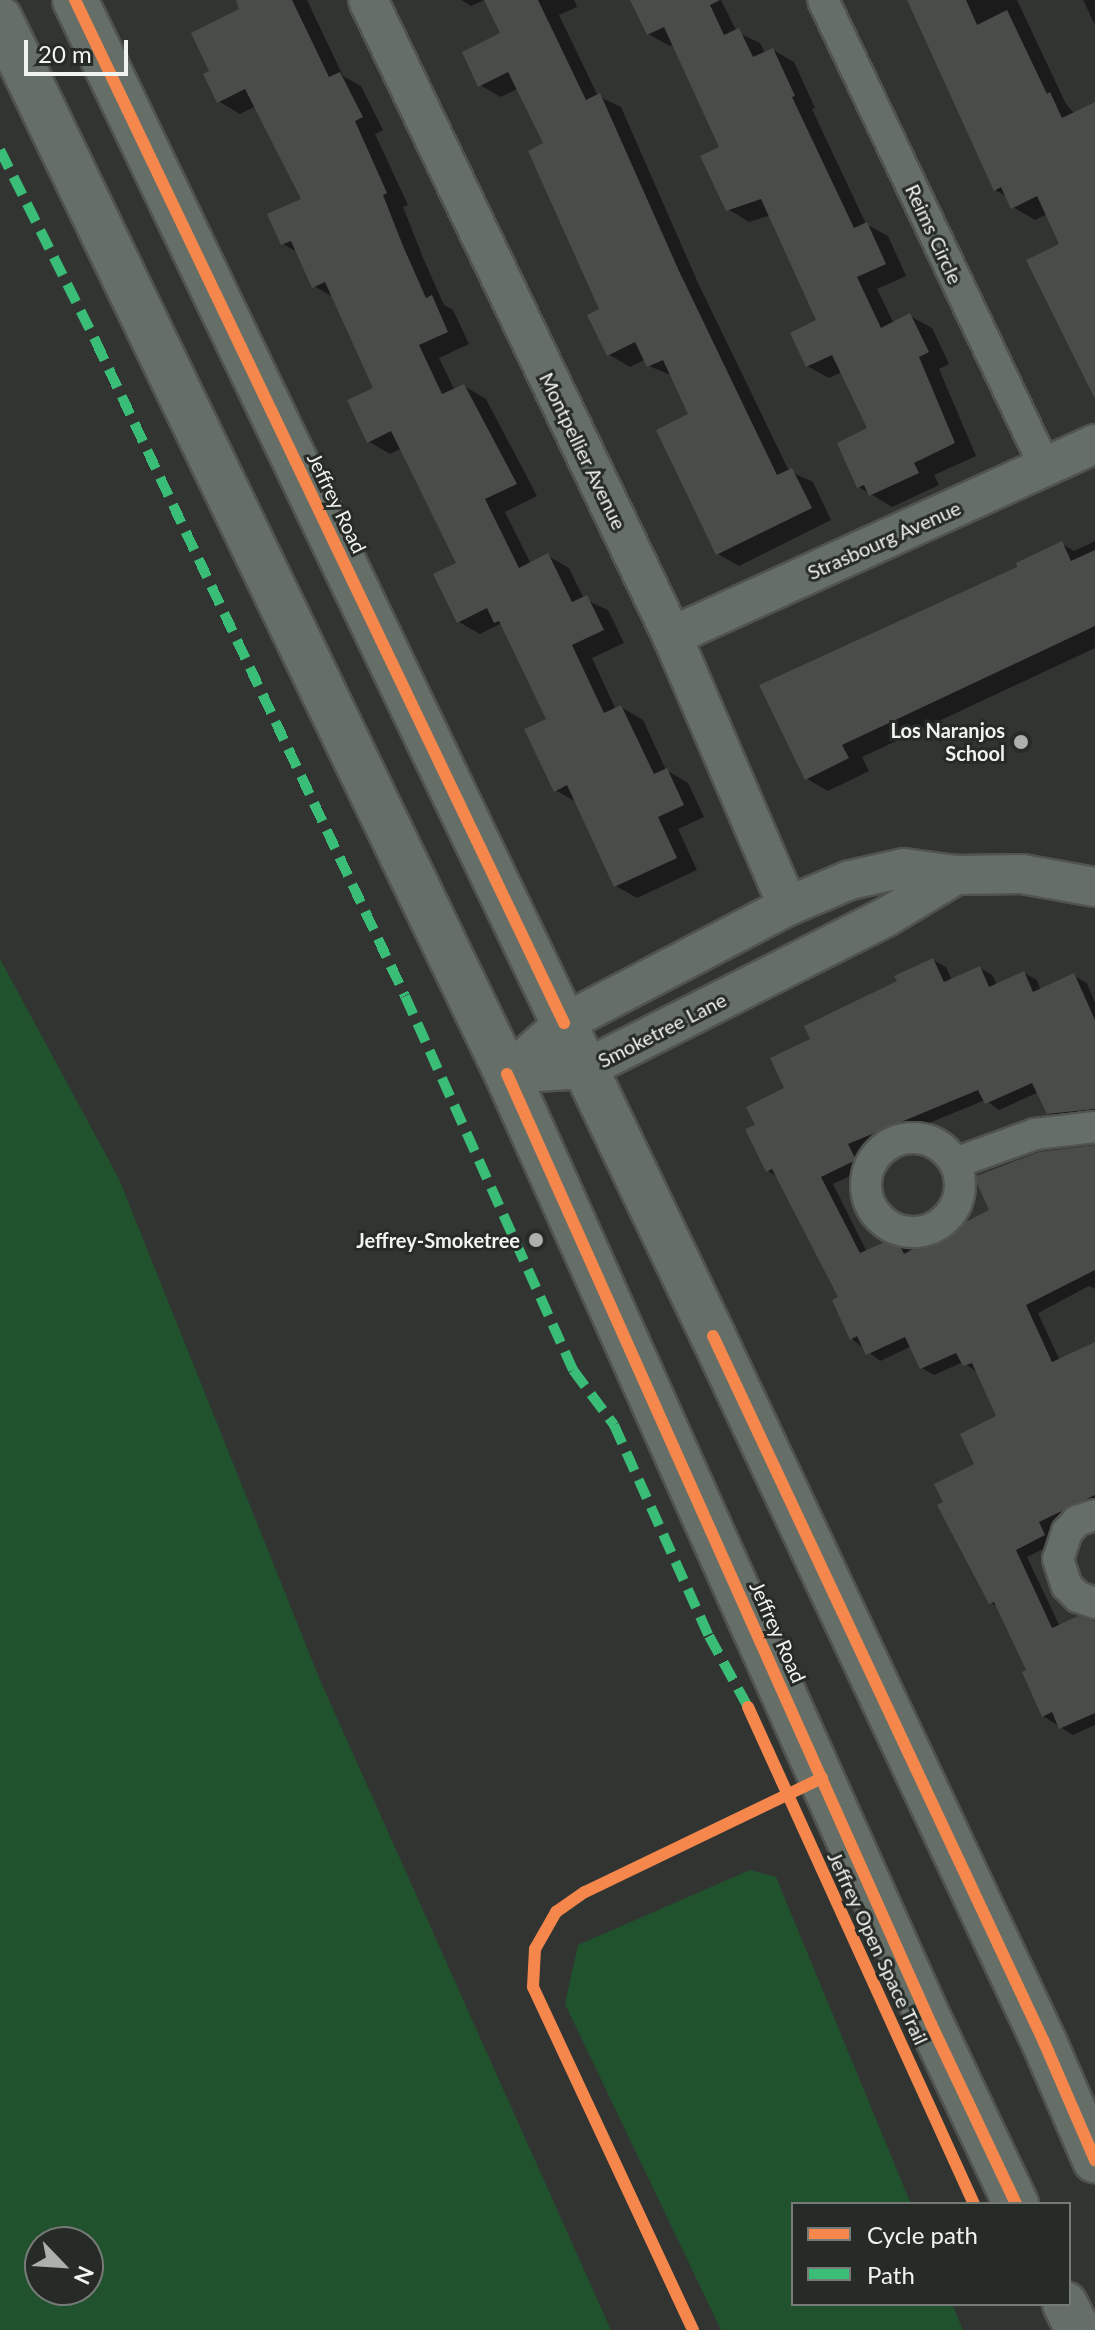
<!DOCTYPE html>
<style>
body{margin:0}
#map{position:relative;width:1095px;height:2330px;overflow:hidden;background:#323432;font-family:Lato,sans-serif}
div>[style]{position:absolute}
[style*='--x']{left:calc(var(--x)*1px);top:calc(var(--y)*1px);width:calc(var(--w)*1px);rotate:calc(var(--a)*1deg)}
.green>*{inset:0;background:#21522e}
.shadow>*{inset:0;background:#0007}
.building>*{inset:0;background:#4a4c4a}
.roads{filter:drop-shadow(2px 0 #505350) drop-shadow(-2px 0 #505350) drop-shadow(0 2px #505350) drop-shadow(0 -2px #505350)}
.minor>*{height:30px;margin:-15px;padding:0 15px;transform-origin:15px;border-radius:15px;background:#656e67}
.minor>.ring{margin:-15px;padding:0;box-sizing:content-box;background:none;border:30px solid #656e67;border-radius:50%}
.tertiary>*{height:38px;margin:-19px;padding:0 19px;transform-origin:19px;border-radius:19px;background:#656e67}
.primary>*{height:44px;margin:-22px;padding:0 22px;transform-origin:22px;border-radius:22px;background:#656f67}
.quiet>*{height:10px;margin-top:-5px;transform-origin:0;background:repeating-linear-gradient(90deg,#3abd76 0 20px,transparent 0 30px)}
.cycleway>*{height:12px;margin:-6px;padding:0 6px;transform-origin:6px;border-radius:6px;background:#f5874c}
.dots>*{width:22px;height:22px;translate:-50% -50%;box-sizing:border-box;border:4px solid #272b27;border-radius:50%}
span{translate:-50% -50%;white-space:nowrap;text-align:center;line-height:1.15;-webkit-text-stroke:6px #272b27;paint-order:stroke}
.street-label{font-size:20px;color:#f0f3f0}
.poi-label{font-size:20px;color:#f0f3f0;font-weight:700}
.right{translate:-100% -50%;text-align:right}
.legend{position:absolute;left:791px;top:2202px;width:280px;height:104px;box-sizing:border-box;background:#272b27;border:2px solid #777b77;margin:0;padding:10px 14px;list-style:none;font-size:24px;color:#f0f3f0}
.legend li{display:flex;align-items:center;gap:16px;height:40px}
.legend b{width:40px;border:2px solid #777b77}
.north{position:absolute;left:24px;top:2226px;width:80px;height:80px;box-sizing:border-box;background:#272b27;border:2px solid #777b77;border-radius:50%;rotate:115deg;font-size:22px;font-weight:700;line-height:32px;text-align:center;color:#f0f3f0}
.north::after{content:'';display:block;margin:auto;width:28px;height:36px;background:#aeb0ae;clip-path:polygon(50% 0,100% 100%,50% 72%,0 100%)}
.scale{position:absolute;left:24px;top:40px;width:104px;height:36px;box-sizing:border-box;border:4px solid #f0f3f0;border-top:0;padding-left:10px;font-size:24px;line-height:28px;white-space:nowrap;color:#f0f3f0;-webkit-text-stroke:6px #272b27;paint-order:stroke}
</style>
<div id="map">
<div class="green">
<i style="clip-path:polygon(evenodd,0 959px,119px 1179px,320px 1680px,611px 2330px,0 2330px,0 959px,40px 2242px,88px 2242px,88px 2290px,40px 2290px,40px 2242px)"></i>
<i style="clip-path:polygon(750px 1870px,776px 1877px,911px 2204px,793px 2204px,793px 2304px,952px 2304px,963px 2330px,721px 2330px,565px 2004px,578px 1945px)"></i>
</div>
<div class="shadow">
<i style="clip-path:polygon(251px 0,307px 0,343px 76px,361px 86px,383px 130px,375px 134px,408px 205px,403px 207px,424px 260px,444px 305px,453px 310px,469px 344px,439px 358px,455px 391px,464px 386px,486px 399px,537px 496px,505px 512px,531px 564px,548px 556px,569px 568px,584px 599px,608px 610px,624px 643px,592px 658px,616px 710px,621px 707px,643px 720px,666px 770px,688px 783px,704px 817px,678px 829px,697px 870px,637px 898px,616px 886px,578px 803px,555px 790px,549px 720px,504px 627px,500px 624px,480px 634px,459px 622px,459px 564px,402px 448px,390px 454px,368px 441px,375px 389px,335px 298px,314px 286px,299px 253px,283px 244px,304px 200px,256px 106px,240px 114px,218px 101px,211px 72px)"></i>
<i style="clip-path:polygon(461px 0,484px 0,471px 6px)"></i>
<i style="clip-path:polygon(486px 0,574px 0,577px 7px,559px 15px,598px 96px,621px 107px,699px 285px,789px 471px,813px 482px,831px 520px,739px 566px,718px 554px,691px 415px,673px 376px,649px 366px,646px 359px,630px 367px,608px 354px,602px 310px,546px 144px,519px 88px,501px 97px,480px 85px,502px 34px)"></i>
<i style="clip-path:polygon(632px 0,721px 0,737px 32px,760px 43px,765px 53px,773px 50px,794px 62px,815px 108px,812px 109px,866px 224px,888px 236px,906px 276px,877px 289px,894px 324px,910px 316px,932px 328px,949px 364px,939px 369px,976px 456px,934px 475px,939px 485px,892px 507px,859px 487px,870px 429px,842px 372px,829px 378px,807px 366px,819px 321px,771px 215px,749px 222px,728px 209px,722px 148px,674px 44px,670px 46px,648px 34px)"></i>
<i style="clip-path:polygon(909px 0,1017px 0,1066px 104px,1075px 114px,1095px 120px,1095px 370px,1062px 245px,1047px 214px,1035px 220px,1013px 207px,1008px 197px,995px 190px)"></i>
<i style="clip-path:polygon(1083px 0,1095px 0,1095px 25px)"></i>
<i style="clip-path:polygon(1095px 541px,1095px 648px,862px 757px,869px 771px,828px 791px,807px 779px,1020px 568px,1062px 544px,1074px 551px)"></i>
<i style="clip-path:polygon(933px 960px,946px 967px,952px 980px,980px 968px,992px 975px,997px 985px,1024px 973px,1037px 980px,1041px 991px,1074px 976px,1087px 983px,1095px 1003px,1095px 1117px,1062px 1121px,1049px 1113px,1039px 1092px,999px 1110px,985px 1100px,859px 1152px,867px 1168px,833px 1184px,867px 1252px,896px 1239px,911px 1252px,992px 1211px,1095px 1147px,1095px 1289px,1089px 1286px,1038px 1313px,1060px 1361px,1095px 1344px,1095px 1506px,1050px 1529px,1057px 1542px,1027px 1557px,1060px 1627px,1095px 1623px,1095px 1725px,1073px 1735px,1043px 1716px,1028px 1671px,998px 1607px,990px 1602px,977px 1465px,999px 1417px,977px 1372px,963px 1362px,934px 1375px,922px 1368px,912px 1346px,880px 1361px,852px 1339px,841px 1298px,778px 1177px,768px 1171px,758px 1126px,787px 1089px,813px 1039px)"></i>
</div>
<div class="building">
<i style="clip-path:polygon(236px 0,292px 0,329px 77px,340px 72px,363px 117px,355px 121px,387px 193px,383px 195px,403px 246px,426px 298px,432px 295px,448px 332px,419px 345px,442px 394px,464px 384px,517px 484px,485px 499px,519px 568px,548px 553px,572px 602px,587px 595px,604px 630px,572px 645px,604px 713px,621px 705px,654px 774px,667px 768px,684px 805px,658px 817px,677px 858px,614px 887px,567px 785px,554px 792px,524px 729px,546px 719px,499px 621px,494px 623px,487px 608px,457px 623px,433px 574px,456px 563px,391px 431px,367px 443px,347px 400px,373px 388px,325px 282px,312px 288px,291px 241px,281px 245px,267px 214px,301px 199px,245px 89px,217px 103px,203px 74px,209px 71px,191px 33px,239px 9px)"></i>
<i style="clip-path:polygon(484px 0,538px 0,586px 100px,600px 93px,679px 271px,777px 475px,792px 468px,812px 508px,716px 555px,656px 430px,688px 414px,663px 360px,647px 367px,635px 342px,607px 356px,587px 315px,599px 309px,528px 151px,543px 143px,508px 72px,478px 87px,462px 52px,500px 33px)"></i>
<i style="clip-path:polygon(630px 0,720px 0,710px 5px,724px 35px,739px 28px,753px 57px,773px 48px,795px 96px,792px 97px,854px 228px,867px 222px,886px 264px,857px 277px,881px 328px,910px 313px,929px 352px,919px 357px,955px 443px,914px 463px,919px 473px,869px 496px,864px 485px,857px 488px,837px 443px,867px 428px,832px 355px,806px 367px,790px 333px,816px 320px,761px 199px,726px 211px,700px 156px,719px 147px,664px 27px,647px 35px)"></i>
<i style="clip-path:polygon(907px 0,966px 0,977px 25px,1007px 10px,1047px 94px,1050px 92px,1062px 118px,1095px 102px,1095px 399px,1026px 260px,1059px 244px,1037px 196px,1011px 209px,1001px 187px,994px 191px)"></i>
<i style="clip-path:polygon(1062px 541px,1071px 561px,1095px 550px,1095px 626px,842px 745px,849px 758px,805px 780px,759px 685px,1017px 567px,1016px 563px)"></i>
<i style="clip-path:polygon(933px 958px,944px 982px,980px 966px,989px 987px,1024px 971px,1033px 992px,1074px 973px,1095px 1020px,1095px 1109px,1047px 1114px,1032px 1083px,985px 1104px,978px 1090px,848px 1144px,856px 1160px,821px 1177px,860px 1253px,896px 1237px,904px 1254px,989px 1210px,974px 1177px,1039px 1152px,1095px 1145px,1095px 1270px,1026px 1305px,1052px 1362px,1095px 1342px,1095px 1495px,1039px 1522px,1045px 1535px,1016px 1550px,1052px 1628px,1078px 1616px,1095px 1621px,1095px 1713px,1059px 1729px,1052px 1712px,1042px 1717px,1022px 1672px,1026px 1670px,994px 1602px,989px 1604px,937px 1505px,943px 1502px,934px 1484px,974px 1464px,960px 1434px,996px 1416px,972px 1363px,963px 1366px,956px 1353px,920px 1369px,905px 1337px,866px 1355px,857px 1336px,850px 1340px,832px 1300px,838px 1297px,772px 1169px,766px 1172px,745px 1129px,755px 1125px,746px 1107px,784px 1088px,770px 1058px,810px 1039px,804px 1026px,897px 981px,894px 976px)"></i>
</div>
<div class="roads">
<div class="minor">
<i style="--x:823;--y:0;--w:517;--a:64.57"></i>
<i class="ring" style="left:866px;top:1138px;width:64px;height:64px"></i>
<i style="--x:955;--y:1163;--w:85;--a:-19.9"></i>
<i style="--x:1035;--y:1134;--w:60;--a:-6.7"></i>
<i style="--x:1095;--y:1515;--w:19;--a:162"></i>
<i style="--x:1077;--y:1521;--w:15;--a:132"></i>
<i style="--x:1067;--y:1532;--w:28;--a:108"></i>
<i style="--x:1058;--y:1559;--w:28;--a:72"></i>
<i style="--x:1067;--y:1586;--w:16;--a:45"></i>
<i style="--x:1078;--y:1597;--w:18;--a:19"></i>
</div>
<div class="tertiary">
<i style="--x:368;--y:0;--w:705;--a:64.45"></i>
<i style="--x:672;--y:636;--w:294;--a:66.8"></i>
<i style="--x:672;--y:636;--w:465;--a:-24.4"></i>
<i style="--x:507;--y:1074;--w:76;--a:-41.8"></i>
<i style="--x:564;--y:1023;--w:253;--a:-27.6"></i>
<i style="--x:788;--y:906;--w:67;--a:-22.8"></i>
<i style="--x:850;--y:880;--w:55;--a:-12.5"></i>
<i style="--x:904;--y:868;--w:52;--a:7.7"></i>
<i style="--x:956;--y:875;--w:66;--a:-0.9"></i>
<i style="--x:1022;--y:874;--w:74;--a:10.1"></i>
<i style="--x:507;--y:1074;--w:78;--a:-3.7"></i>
<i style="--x:585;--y:1069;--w:337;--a:-26.8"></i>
<i style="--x:886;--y:917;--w:82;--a:-31"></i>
</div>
<div class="primary">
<i style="--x:75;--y:0;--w:1481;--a:64.47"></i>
<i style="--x:713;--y:1336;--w:780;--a:64.88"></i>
<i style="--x:1044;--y:2042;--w:129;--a:66.6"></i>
<i style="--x:0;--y:19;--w:1171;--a:64.33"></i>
<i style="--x:507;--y:1074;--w:1040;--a:65.95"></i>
<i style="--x:931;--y:2024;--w:199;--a:64.7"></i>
<i style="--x:1065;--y:2304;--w:29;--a:63"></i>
</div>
</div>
<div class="quiet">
<i style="--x:0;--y:150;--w:215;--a:63.4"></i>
<i style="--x:96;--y:342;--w:723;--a:64.71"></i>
<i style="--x:405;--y:996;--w:410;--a:65.8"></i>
<i style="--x:573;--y:1370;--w:69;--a:53.3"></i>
<i style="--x:614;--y:1425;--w:231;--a:65.8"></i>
<i style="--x:709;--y:1636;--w:81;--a:61.2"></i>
</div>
<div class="cycleway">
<i style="--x:75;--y:0;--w:1134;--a:64.45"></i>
<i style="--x:507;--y:1074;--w:1040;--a:65.95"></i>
<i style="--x:931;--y:2024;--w:199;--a:64.7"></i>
<i style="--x:713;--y:1336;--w:780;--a:64.88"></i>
<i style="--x:1044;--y:2042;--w:129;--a:66.6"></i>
<i style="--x:748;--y:1707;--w:546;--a:65.55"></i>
<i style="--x:693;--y:2330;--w:378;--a:-115"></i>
<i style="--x:533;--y:1987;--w:38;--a:-87"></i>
<i style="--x:535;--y:1949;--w:43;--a:-60.4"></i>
<i style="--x:556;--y:1912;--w:35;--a:-35"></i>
<i style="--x:585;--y:1892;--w:263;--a:-25.7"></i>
</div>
<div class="dots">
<i style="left:1021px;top:742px;background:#aeb0ae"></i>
<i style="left:536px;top:1240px;background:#aeb0ae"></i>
</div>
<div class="street-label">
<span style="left:934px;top:234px;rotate:65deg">Reims Circle</span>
<span style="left:583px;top:451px;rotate:64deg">Montpellier Avenue</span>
<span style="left:337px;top:503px;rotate:64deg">Jeffrey Road</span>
<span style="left:884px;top:540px;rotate:-24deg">Strasbourg Avenue</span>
<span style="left:662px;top:1030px;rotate:-27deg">Smoketree Lane</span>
<span style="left:778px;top:1632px;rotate:66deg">Jeffrey Road</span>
<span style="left:878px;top:1948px;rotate:65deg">Jeffrey Open Space Trail</span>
</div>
<div class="poi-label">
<span class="right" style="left:1005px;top:742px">Los Naranjos<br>School</span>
<span class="right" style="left:520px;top:1240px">Jeffrey-Smoketree</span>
</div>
<ul class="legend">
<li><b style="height:10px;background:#f5874c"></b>Cycle path</li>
<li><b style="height:10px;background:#3abd76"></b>Path</li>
</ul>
<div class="north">N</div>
<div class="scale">20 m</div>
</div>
